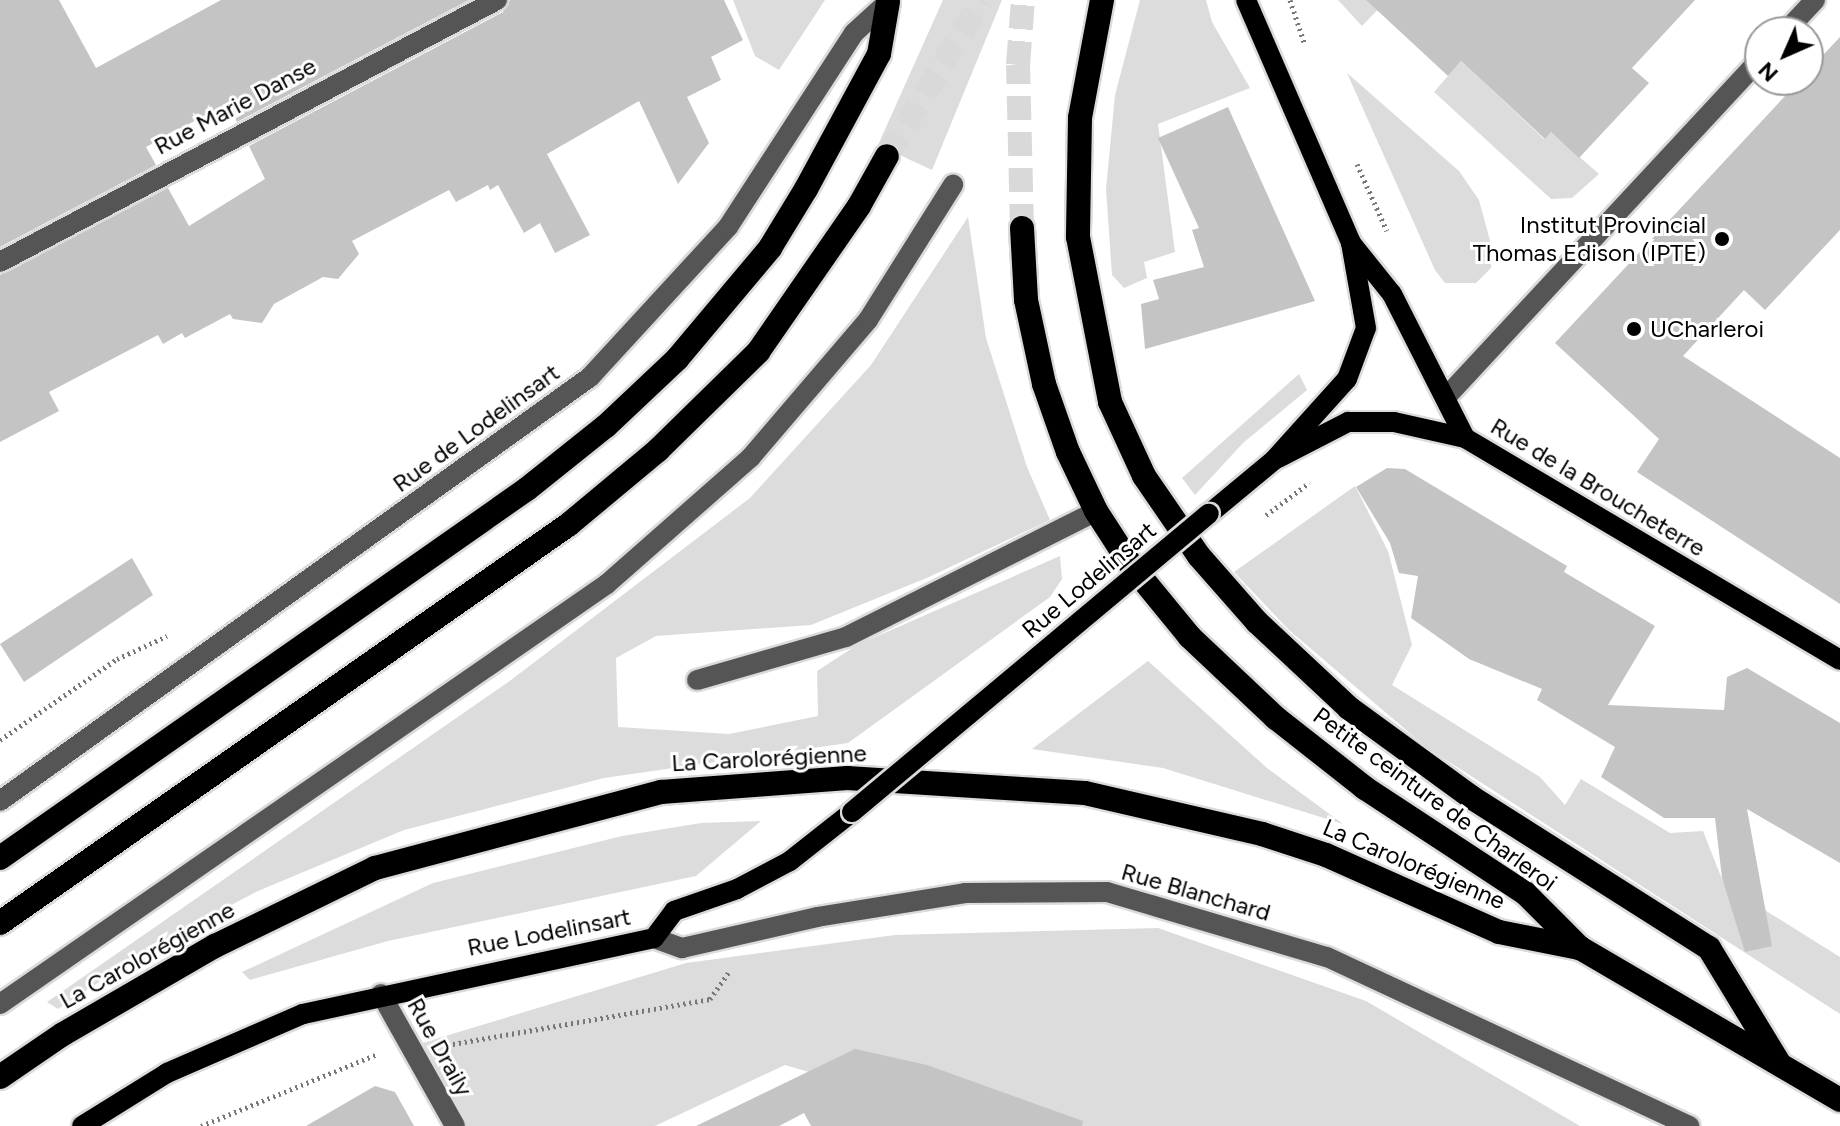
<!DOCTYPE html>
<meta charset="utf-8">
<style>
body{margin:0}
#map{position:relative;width:1840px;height:1126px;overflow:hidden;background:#fff;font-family:Figtree,sans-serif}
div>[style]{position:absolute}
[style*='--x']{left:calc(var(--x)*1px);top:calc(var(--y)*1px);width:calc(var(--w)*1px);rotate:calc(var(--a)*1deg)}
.green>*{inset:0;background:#dcdcdc}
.building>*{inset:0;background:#c4c4c4}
.highway-tunnel>*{height:24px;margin-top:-12px;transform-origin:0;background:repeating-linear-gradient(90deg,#d9d9d9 0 24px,transparent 0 36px)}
.path>*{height:5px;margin-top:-2.5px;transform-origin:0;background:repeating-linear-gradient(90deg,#777 0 2px,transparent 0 6px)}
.roads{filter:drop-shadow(2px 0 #dbdbdb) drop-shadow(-2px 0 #dbdbdb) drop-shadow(0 2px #dbdbdb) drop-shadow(0 -2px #dbdbdb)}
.minor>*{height:20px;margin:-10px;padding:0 10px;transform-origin:10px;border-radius:10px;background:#555}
.major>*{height:20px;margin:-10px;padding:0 10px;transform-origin:10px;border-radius:10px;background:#000}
.highway>*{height:24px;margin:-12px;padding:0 12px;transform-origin:12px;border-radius:12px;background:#000}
.bridges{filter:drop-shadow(2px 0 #dbdbdb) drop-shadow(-2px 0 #dbdbdb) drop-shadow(0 2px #dbdbdb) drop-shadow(0 -2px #dbdbdb)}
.major-bridge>*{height:20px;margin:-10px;padding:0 10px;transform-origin:10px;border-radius:10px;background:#000}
.dots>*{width:22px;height:22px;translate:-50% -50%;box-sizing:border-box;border:4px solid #fff;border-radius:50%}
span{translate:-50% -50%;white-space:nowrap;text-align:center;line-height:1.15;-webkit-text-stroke:6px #fff;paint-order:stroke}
.street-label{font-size:24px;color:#000}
.poi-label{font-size:24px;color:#000}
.right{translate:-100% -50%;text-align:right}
.left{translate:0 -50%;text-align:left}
.north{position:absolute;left:1744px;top:16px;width:80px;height:80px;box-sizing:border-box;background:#fff;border:2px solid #999;border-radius:50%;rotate:225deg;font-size:22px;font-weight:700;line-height:32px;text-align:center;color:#000}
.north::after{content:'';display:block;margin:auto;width:28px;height:36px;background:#000;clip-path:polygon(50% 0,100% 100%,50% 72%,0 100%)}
</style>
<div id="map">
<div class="green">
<i style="clip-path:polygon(733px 0,825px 0,779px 70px,755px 56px)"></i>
<i style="clip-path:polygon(943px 0,1002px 0,932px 170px,878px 145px)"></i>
<i style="clip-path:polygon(1140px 0,1206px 0,1212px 22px,1250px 88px,1158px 124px,1175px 252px,1144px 262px,1147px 278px,1124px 288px,1112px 275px,1106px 189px,1115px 95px)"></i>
<i style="clip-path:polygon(1338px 0,1387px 0,1362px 26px)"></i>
<i style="clip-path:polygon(1461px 61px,1544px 139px,1551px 132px,1599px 174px,1572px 198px,1551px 199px,1434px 92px)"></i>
<i style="clip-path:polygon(1347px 73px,1459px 171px,1479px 200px,1492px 248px,1491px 268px,1476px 283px,1445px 283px,1435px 270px)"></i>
<i style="clip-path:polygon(968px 217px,986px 338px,1027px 467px,1050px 520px,929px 577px,811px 625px,656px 636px,616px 658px,618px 727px,729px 734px,818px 716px,817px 671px,857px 645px,1060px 556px,1062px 579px,1050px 597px,848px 743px,604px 778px,404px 830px,258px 891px,159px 943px,58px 1009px,47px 1002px,511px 680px,750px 498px,871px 365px)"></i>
<i style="clip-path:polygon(1299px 374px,1307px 390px,1243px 443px,1195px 495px,1182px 478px)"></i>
<i style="clip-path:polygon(1355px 486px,1388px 551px,1412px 645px,1392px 685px,1540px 777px,1565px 805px,1581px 779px,1670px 833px,1703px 831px,1729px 897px,1747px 899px,1840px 957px,1840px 1014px,1426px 747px,1289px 630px,1234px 572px)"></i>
<i style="clip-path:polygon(1148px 661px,1267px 768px,1343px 824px,1163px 768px,1032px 749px)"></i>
<i style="clip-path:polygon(761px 821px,696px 876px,388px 941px,250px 980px,242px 972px,433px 883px,622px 836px,701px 823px)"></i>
<i style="clip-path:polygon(1158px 928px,1366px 1001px,1580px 1126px,993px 1126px,785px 1065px,655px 1126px,459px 1126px,419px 1044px,686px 963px,895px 935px)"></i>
</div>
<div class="building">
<i style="clip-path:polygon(0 0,59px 0,96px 68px,221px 0,469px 0,237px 122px,228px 103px,146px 147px,156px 165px,0 247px)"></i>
<i style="clip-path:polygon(510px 0,724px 0,743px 40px,711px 57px,721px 80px,687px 97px,709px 143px,678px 184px,639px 101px,547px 154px,590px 235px,555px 253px,540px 223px,524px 233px,498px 185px,490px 190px,488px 185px,456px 202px,449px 190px,352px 241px,359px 254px,338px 279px,323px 277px,274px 304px,262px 323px,233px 319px,230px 314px,185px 338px,182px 333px,163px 344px,158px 335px,49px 392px,59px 411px,0 442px,0 275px,168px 188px,189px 226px,265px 179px,249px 146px,503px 12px)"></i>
<i style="clip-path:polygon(1366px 0,1695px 0,1632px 68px,1649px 83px,1579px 158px,1551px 132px,1545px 139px,1461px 61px,1448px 76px)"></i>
<i style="clip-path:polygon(1840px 37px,1840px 230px,1765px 310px,1744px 290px,1683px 356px,1840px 458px,1840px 604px,1637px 472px,1659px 439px,1555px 343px,1800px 80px,1808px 80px,1808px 71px)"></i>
<i style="clip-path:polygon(1228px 107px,1315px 301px,1145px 349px,1141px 304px,1159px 299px,1153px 280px,1204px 267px,1192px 230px,1199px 228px,1158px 138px)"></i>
<i style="clip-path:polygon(1387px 468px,1405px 469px,1567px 566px,1564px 572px,1655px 626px,1608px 705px,1724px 710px,1727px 677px,1747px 668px,1840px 723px,1840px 863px,1747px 809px,1772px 946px,1745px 952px,1722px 878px,1715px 818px,1664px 818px,1601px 777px,1615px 747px,1537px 700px,1542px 689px,1469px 659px,1411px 618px,1418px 576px,1399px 573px,1390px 543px,1356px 487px)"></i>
<i style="clip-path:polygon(132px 558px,153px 595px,24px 682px,0 644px)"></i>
<i style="clip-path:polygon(855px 1049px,927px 1065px,1083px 1121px,1082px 1126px,811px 1126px,804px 1113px,779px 1126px,696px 1126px)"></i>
<i style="clip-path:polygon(375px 1086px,395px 1092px,414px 1126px,306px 1126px)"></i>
</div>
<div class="highway-tunnel">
<i style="--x:887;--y:156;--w:183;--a:-58.7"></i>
<i style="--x:1022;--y:228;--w:163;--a:-91.4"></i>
<i style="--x:1018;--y:65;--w:65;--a:-85.6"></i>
</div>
<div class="path">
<i style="--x:1290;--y:0;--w:47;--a:71.6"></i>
<i style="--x:1357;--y:164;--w:73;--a:65.9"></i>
<i style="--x:1266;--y:515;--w:54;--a:-36.7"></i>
<i style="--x:0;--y:740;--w:142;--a:-34.7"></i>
<i style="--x:117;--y:659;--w:55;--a:-24.7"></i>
<i style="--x:447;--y:1045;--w:267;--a:-9.9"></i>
<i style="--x:710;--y:999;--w:35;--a:-55"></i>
<i style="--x:201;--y:1126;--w:190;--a:-22.2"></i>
</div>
<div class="roads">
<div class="minor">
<i style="--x:1785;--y:32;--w:44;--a:-46.8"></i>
<i style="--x:0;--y:262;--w:562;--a:-27.8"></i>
<i style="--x:1447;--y:396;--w:460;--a:-47.1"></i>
<i style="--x:697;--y:680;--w:155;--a:-16.1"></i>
<i style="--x:846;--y:637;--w:280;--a:-26.7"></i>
<i style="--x:0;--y:801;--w:727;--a:-35.7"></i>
<i style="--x:590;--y:377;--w:204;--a:-47.4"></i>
<i style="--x:728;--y:227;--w:231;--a:-57"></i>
<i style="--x:854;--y:33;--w:46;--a:-42.4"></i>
<i style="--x:654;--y:938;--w:30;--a:20"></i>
<i style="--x:682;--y:948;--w:139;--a:-12.9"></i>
<i style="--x:817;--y:917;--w:150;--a:-9.2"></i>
<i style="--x:965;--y:893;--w:142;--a:-0.4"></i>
<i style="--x:1107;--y:892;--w:229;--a:16.5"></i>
<i style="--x:1327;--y:957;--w:400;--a:25"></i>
<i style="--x:381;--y:994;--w:151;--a:60.7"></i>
<i style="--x:0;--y:1004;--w:738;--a:-34.68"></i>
<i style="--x:607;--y:584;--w:192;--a:-41.4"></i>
<i style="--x:751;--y:457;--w:180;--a:-49.5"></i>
<i style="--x:868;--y:320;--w:160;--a:-57.8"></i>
</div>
<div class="major">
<i style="--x:1246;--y:0;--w:265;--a:66.6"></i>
<i style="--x:1351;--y:243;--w:65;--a:51.2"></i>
<i style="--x:1392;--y:294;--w:161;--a:63.1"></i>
<i style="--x:1465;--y:438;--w:436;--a:30.6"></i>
<i style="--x:1278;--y:458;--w:79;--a:-27.2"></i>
<i style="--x:1348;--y:422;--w:46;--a:0"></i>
<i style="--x:1394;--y:422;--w:73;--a:12.7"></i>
<i style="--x:1209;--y:514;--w:85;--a:-39.7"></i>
<i style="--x:1274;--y:460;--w:109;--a:-48"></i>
<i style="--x:1347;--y:379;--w:54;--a:-69.6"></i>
<i style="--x:1366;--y:328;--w:86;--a:-100"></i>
<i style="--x:82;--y:1126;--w:100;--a:-31.9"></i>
<i style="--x:167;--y:1073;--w:148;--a:-23.5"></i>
<i style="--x:303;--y:1014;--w:359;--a:-12.2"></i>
<i style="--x:654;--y:938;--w:34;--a:-53"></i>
<i style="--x:674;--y:911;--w:67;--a:-19.2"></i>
<i style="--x:737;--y:889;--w:60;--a:-27.8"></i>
<i style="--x:790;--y:861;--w:79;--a:-38.3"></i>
</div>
<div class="highway">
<i style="--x:1102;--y:0;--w:120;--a:100.6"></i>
<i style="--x:1080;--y:118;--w:119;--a:91"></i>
<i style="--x:1078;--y:237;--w:168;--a:79"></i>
<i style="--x:1110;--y:402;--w:81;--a:65.3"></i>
<i style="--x:1144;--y:476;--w:97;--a:55.5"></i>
<i style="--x:1199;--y:556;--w:88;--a:48.7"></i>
<i style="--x:1257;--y:622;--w:126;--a:43.1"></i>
<i style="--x:1349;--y:708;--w:151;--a:36.1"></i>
<i style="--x:1471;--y:797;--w:282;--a:32.4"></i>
<i style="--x:1709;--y:948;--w:135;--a:58.7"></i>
<i style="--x:1022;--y:228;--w:72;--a:86.8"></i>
<i style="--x:1026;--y:300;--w:86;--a:77.9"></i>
<i style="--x:1044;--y:384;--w:72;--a:70.6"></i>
<i style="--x:1068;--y:452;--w:65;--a:64.6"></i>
<i style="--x:1096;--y:511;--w:64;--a:57.1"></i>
<i style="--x:1131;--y:565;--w:93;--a:50.7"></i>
<i style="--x:1190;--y:637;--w:118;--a:43.3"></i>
<i style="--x:1276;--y:718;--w:113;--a:38.2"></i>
<i style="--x:1365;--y:788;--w:191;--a:33.3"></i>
<i style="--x:1525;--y:893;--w:78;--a:45"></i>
<i style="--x:1580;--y:948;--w:301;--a:30.3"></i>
<i style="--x:0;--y:858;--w:643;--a:-35"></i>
<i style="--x:527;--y:489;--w:101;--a:-38.6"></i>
<i style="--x:606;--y:426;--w:98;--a:-43.3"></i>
<i style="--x:677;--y:359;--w:145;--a:-50"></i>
<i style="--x:770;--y:248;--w:69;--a:-58.6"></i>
<i style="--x:806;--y:189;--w:153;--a:-61.6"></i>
<i style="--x:879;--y:54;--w:53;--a:-80.2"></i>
<i style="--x:0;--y:923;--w:694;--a:-35.02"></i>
<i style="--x:568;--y:525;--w:117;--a:-39.8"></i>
<i style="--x:658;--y:450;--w:140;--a:-44.4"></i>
<i style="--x:758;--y:352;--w:178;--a:-55.3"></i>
<i style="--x:859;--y:206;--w:57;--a:-60.8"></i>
<i style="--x:0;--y:1077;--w:76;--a:-34.3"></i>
<i style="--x:63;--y:1034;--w:176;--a:-30.1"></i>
<i style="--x:215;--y:946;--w:178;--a:-26"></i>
<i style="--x:375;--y:868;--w:296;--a:-14.9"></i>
<i style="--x:661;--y:792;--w:187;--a:-4.3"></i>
<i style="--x:847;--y:778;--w:238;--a:3.6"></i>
<i style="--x:1085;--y:793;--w:182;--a:13"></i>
<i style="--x:1262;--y:834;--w:67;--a:18.2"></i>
<i style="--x:1326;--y:855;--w:189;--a:24"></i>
<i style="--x:1499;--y:932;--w:83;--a:11.2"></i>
</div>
</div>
<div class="bridges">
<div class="major-bridge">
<i style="--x:852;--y:812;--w:465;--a:-39.9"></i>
</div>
</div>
<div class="dots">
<i style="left:1722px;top:239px;background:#000"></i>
<i style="left:1634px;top:329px;background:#000"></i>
</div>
<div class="street-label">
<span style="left:235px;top:106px;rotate:-28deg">Rue Marie Danse</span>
<span style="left:476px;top:428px;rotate:-36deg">Rue de Lodelinsart</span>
<span style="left:1598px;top:487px;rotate:31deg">Rue de la Broucheterre</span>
<span style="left:1089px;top:580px;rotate:-40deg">Rue Lodelinsart</span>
<span style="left:769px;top:758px;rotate:-3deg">La Carolorégienne</span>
<span style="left:1435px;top:799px;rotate:36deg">Petite ceinture de Charleroi</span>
<span style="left:1414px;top:864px;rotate:23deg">La Carolorégienne</span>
<span style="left:1196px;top:892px;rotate:16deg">Rue Blanchard</span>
<span style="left:549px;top:932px;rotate:-11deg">Rue Lodelinsart</span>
<span style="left:147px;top:955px;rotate:-29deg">La Carolorégienne</span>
<span style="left:440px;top:1047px;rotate:61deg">Rue Draily</span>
</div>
<div class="poi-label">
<span class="right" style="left:1706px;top:239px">Institut Provincial<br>Thomas Edison (IPTE)</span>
<span class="left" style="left:1650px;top:329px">UCharleroi</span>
</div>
<div class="north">N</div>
</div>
